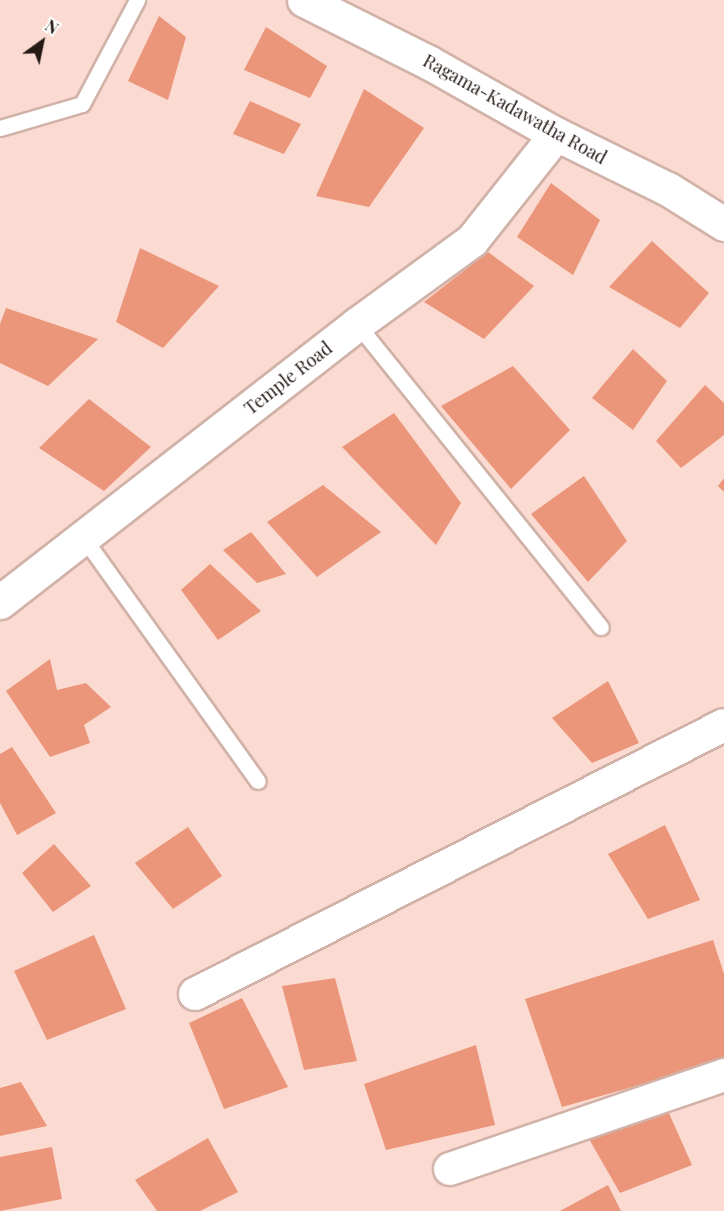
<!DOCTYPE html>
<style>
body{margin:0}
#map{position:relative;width:724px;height:1211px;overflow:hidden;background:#fbdbd1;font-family:"Playfair Display",serif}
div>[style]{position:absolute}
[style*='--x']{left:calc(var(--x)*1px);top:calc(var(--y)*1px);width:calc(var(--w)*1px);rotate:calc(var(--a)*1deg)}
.building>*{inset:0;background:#eb957a}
.roads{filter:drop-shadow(2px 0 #d1b2a8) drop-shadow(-2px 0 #d1b2a8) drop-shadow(0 2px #d1b2a8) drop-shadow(0 -2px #d1b2a8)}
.lane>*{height:15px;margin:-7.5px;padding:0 7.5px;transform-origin:7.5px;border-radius:7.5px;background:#fff}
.street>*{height:32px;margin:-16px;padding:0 16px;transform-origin:16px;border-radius:16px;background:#fff}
.secondary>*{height:33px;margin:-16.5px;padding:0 16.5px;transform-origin:16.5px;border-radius:16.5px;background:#fff}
.primary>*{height:33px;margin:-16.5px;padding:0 16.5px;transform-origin:16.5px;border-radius:16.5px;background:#fff}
span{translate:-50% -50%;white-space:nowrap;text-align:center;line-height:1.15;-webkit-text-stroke:5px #fff;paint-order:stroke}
.street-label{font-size:18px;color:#251916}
.north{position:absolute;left:12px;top:12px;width:60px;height:60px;-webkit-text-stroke:4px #fff;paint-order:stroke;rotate:33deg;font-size:16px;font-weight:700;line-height:24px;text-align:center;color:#251916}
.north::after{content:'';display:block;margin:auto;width:21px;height:27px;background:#251916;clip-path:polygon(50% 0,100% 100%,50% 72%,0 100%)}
</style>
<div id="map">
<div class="building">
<i style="clip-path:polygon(159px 16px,186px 37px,168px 100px,128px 81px)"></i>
<i style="clip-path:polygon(266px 27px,327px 66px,310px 98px,244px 70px)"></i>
<i style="clip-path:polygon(364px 89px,424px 128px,369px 207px,316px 196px)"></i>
<i style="clip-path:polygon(250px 101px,301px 124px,284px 154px,233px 134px)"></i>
<i style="clip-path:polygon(551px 183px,600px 220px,573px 275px,517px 237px)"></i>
<i style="clip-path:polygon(652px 241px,709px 293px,680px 328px,609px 287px)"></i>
<i style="clip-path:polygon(140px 248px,219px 286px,163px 348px,116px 322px)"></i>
<i style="clip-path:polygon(488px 252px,534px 286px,484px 339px,424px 302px)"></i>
<i style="clip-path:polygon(6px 308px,98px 339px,48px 386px,0 363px,0 324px)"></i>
<i style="clip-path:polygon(633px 349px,667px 381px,633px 430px,592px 398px)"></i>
<i style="clip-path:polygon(513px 366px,570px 430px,511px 489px,441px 406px)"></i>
<i style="clip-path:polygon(705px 385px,724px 403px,724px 435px,681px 468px,656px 441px)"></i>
<i style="clip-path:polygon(89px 399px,151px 447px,104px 491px,39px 448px)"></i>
<i style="clip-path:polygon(394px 413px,461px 503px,436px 545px,342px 447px)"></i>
<i style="clip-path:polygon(584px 476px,627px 541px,588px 582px,531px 514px)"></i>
<i style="clip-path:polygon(724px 478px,724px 492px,718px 486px)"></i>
<i style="clip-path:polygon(323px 485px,381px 532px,317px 577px,267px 522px)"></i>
<i style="clip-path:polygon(251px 532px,286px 574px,257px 583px,223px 550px)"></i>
<i style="clip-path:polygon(210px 564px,261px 611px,218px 640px,181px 590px)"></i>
<i style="clip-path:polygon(50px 659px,57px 690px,86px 683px,111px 707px,84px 725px,90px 743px,50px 757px,6px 691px)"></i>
<i style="clip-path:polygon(608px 681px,639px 743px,592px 763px,552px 718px)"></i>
<i style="clip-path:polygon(12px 747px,56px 813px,17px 835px,0 803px,0 754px)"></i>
<i style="clip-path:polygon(665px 825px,700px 900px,648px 919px,608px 854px)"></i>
<i style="clip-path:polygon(188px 827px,222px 876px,173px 909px,135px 863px)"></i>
<i style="clip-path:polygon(54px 844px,91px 886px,53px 912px,22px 873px)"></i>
<i style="clip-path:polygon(94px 935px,126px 1009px,47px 1040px,14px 971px)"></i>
<i style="clip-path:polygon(713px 940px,724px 974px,724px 1061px,562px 1107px,525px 999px)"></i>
<i style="clip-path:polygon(335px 978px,357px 1061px,304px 1070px,282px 986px)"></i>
<i style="clip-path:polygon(242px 998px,288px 1087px,224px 1109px,189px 1023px)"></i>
<i style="clip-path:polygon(476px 1045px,495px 1125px,386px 1150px,364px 1084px)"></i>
<i style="clip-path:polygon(21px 1082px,47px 1126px,0 1136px,0 1088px)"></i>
<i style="clip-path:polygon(668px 1111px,692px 1165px,620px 1193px,589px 1139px)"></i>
<i style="clip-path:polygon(208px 1138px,238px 1192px,200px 1211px,157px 1211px,135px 1180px)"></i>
<i style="clip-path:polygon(52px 1147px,62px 1199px,0 1211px,0 1157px)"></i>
<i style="clip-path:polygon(608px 1185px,621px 1211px,560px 1211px)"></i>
</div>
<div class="roads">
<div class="lane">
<i style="--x:0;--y:128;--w:85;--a:-16.3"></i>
<i style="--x:82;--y:104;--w:118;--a:-62.1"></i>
<i style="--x:357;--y:324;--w:389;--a:51.2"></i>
<i style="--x:83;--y:537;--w:300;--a:54.4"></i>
</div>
<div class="street">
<i style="--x:195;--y:994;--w:593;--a:-26.95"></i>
<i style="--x:450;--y:1169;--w:290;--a:-18.9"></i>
</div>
<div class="secondary">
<i style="--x:0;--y:602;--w:452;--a:-37.9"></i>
<i style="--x:357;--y:324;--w:142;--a:-36.1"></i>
<i style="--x:472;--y:240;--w:135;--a:-51.6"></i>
</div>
<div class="primary">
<i style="--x:304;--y:0;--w:139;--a:26.6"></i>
<i style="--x:428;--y:62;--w:147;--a:29.4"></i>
<i style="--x:556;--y:134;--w:125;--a:26.2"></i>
<i style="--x:668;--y:189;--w:66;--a:32"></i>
</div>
</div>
<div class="street-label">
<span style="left:515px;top:109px;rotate:29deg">Ragama-Kadawatha Road</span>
<span style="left:288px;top:378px;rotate:-38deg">Temple Road</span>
</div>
<div class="north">N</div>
</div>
